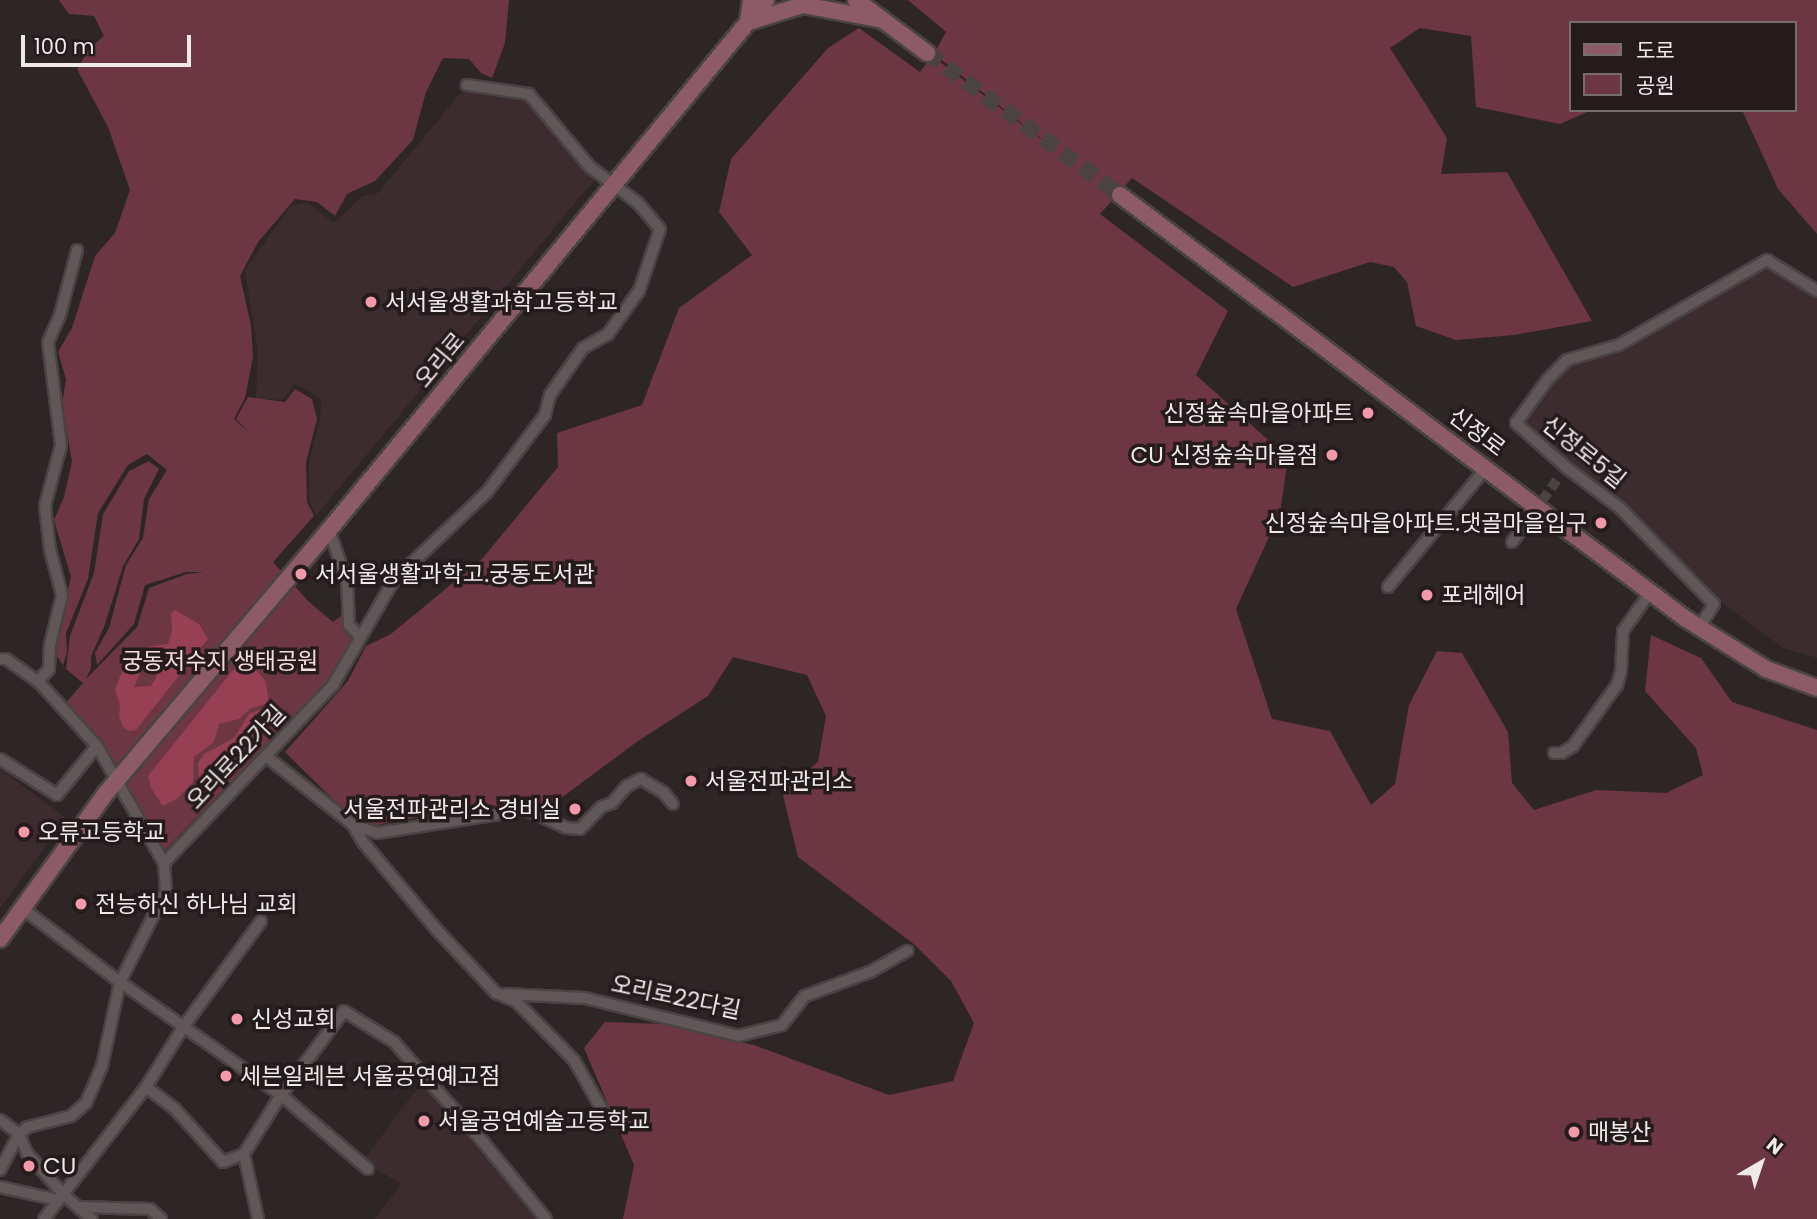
<!DOCTYPE html>
<meta charset="utf-8">
<style>
body{margin:0}
#map{position:relative;width:1817px;height:1219px;overflow:hidden;background:#2e2526;font-family:Poppins,"Noto Sans KR",sans-serif}
div>[style]{position:absolute}
[style*='--x']{left:calc(var(--x)*1px);top:calc(var(--y)*1px);width:calc(var(--w)*1px);rotate:calc(var(--a)*1deg)}
.built>*{inset:0;background:#3c2c2f}
.green>*{inset:0;background:#6c3742}
.water>*{inset:0;background:#973f53}
.minor-tunnel>*{height:10px;margin-top:-5px;transform-origin:0;background:repeating-linear-gradient(90deg,#4b4243 0 10px,transparent 0 15px)}
.secondary-tunnel>*{height:16px;margin-top:-8px;transform-origin:0;background:repeating-linear-gradient(90deg,#4b4243 0 16px,transparent 0 24px)}
.roads{filter:drop-shadow(2px 0 #4a4344) drop-shadow(-2px 0 #4a4344) drop-shadow(0 2px #4a4344) drop-shadow(0 -2px #4a4344)}
.minor>*{height:10px;margin:-5px;padding:0 5px;transform-origin:5px;border-radius:5px;background:#615658}
.secondary>*{height:16px;margin:-8px;padding:0 8px;transform-origin:8px;border-radius:8px;background:#8d5b67}
.dots>*{width:19px;height:19px;translate:-50% -50%;box-sizing:border-box;border:4px solid #251b1d;border-radius:50%}
span{translate:-50% -50%;white-space:nowrap;text-align:center;line-height:1.15;-webkit-text-stroke:7px #251b1d;paint-order:stroke}
.poi-label{font-size:23px;color:#f0e9ea}
.left{translate:0 -50%;text-align:left}
.right{translate:-100% -50%;text-align:right}
.street-label{font-size:23px;color:#f0e9ea}
.park-label{font-size:23px;color:#f5dade}
.legend{position:absolute;left:1569px;top:21px;width:228px;height:91px;box-sizing:border-box;background:#251b1d;border:2px solid #766d6f;margin:0;padding:9px 12px;list-style:none;font-size:21px;color:#f0e9ea}
.legend li{display:flex;align-items:center;gap:14px;height:35px}
.legend b{width:35px;border:2px solid #766d6f}
.north{position:absolute;left:1726px;top:1128px;width:70px;height:70px;-webkit-text-stroke:5px #251b1d;paint-order:stroke;rotate:39deg;font-size:19px;font-weight:700;line-height:28px;text-align:center;color:#f0e9ea}
.north::after{content:'';display:block;margin:auto;width:24px;height:32px;background:#f0e9ea;clip-path:polygon(50% 0,100% 100%,50% 72%,0 100%)}
.scale{position:absolute;left:21px;top:35px;width:170px;height:32px;box-sizing:border-box;border:4px solid #f0e9ea;border-top:0;padding-left:9px;font-size:21px;line-height:24px;white-space:nowrap;color:#f0e9ea;-webkit-text-stroke:5px #251b1d;paint-order:stroke}
</style>
<div id="map">
<div class="built">
<i style="clip-path:polygon(467px 85px,529px 94px,599px 174px,316px 516px,309px 502px,309px 464px,320px 419px,321px 398px,295px 384px,283px 400px,256px 398px,258px 352px,245px 270px,291px 206px,307px 202px,334px 223px,361px 197px,378px 193px)"></i>
<i style="clip-path:polygon(1767px 260px,1817px 291px,1817px 658px,1783px 648px,1693px 581px,1620px 508px,1516px 423px,1567px 360px,1619px 344px)"></i>
<i style="clip-path:polygon(0 769px,66px 818px,0 908px)"></i>
<i style="clip-path:polygon(422px 1082px,536px 1219px,375px 1219px,401px 1184px,363px 1161px)"></i>
</div>
<div class="green">
<i style="clip-path:polygon(59px 0,509px 0,505px 43px,492px 78px,481px 73px,469px 59px,443px 58px,426px 92px,413px 140px,375px 181px,347px 194px,335px 216px,317px 202px,295px 199px,258px 242px,240px 276px,251px 325px,253px 357px,245px 398px,234px 419px,252px 435px,236px 419px,248px 397px,285px 402px,295px 389px,312px 399px,317px 419px,306px 462px,307px 502px,314px 516px,273px 562px,308px 601px,333px 622px,345px 613px,356px 639px,333px 676px,163px 852px,99px 740px,64px 705px,83px 683px,66px 669px,70px 636px,94px 573px,103px 514px,129px 471px,149px 461px,159px 469px,144px 499px,139px 539px,123px 566px,104px 627px,91px 656px,91px 668px,86px 679px,137px 627px,149px 588px,187px 574px,204px 572px,186px 572px,145px 585px,134px 624px,97px 665px,95px 653px,109px 628px,126px 565px,143px 538px,149px 499px,167px 470px,147px 454px,128px 465px,98px 513px,88px 579px,66px 633px,67px 653px,63px 665px,53px 651px,71px 577px,54px 520px,64px 497px,72px 461px,62px 404px,66px 379px,58px 352px,72px 328px,95px 256px,115px 233px,130px 190px,108px 127px,77px 69px,89px 49px,104px 36px,94px 16px,69px 14px)"></i>
<i style="clip-path:polygon(908px 0,1817px 0,1817px 234px,1778px 189px,1742px 110px,1794px 110px,1794px 23px,1570px 23px,1570px 110px,1592px 110px,1560px 124px,1476px 107px,1471px 36px,1420px 28px,1390px 48px,1447px 138px,1441px 174px,1507px 172px,1592px 321px,1514px 335px,1456px 340px,1416px 326px,1407px 282px,1394px 267px,1370px 262px,1293px 287px,1132px 178px,1100px 214px,1228px 311px,1196px 375px,1288px 458px,1280px 513px,1236px 609px,1272px 719px,1330px 731px,1371px 805px,1395px 784px,1409px 705px,1437px 651px,1462px 653px,1508px 732px,1512px 783px,1534px 810px,1596px 790px,1666px 793px,1703px 775px,1696px 748px,1645px 691px,1651px 635px,1701px 658px,1732px 702px,1817px 730px,1817px 1219px,623px 1219px,634px 1165px,584px 1048px,605px 1022px,663px 1024px,754px 1045px,889px 1095px,953px 1081px,974px 1023px,951px 981px,915px 945px,798px 857px,782px 791px,818px 762px,826px 716px,807px 675px,733px 657px,708px 696px,638px 741px,549px 807px,465px 808px,362px 828px,285px 752px,348px 681px,366px 646px,391px 634px,482px 559px,558px 467px,557px 433px,642px 405px,679px 308px,752px 255px,719px 212px,731px 159px,828px 48px,859px 28px,920px 72px,932px 56px,1067px 159px,934px 54px,946px 32px)"></i>
</div>
<div class="water">
<i style="clip-path:polygon(evenodd,175px 610px,199px 624px,208px 639px,136px 730px,129px 731px,123px 727px,119px 716px,120px 705px,115px 690px,125px 664px,135px 655px,147px 647px,168px 644px,172px 630px,171px 613px,175px 610px,154px 667px,157px 676px,151px 686px,134px 687px,141px 671px,154px 667px)"></i>
<i style="clip-path:polygon(241px 660px,251px 663px,266px 682px,269px 703px,251px 708px,239px 719px,219px 724px,214px 742px,194px 757px,193px 782px,178px 798px,163px 806px,151px 788px,148px 776px)"></i>
<i style="clip-path:polygon(266px 707px,271px 708px,268px 722px,253px 731px,233px 753px,212px 764px,199px 783px,198px 763px,204px 754px,234px 738px,249px 714px)"></i>
</div>
<div class="minor-tunnel">
<i style="--x:1525;--y:525;--w:59;--a:-54.7"></i>
</div>
<div class="secondary-tunnel">
<i style="--x:927;--y:53;--w:240;--a:36.3"></i>
</div>
<div class="roads">
<div class="minor">
<i style="--x:329;--y:530;--w:54;--a:70.6"></i>
<i style="--x:347;--y:581;--w:44;--a:87.4"></i>
<i style="--x:349;--y:625;--w:16;--a:47"></i>
<i style="--x:1512;--y:542;--w:21;--a:-53"></i>
<i style="--x:1388;--y:587;--w:156;--a:-50.5"></i>
<i style="--x:1699;--y:628;--w:28;--a:-58"></i>
<i style="--x:1714;--y:604;--w:134;--a:-134.4"></i>
<i style="--x:1620;--y:508;--w:66;--a:-143"></i>
<i style="--x:1567;--y:468;--w:68;--a:-138.6"></i>
<i style="--x:1516;--y:423;--w:54;--a:-54"></i>
<i style="--x:1548;--y:379;--w:27;--a:-45"></i>
<i style="--x:1567;--y:360;--w:54;--a:-16.1"></i>
<i style="--x:1619;--y:345;--w:171;--a:-29.9"></i>
<i style="--x:1767;--y:260;--w:59;--a:31.8"></i>
<i style="--x:0;--y:659;--w:6;--a:0"></i>
<i style="--x:6;--y:659;--w:39;--a:35"></i>
<i style="--x:38;--y:681;--w:88;--a:47.8"></i>
<i style="--x:97;--y:746;--w:135;--a:60.2"></i>
<i style="--x:38;--y:681;--w:16;--a:-47"></i>
<i style="--x:49;--y:669;--w:24;--a:-88"></i>
<i style="--x:50;--y:645;--w:51;--a:-76.5"></i>
<i style="--x:62;--y:595;--w:47;--a:-104.9"></i>
<i style="--x:50;--y:550;--w:44;--a:-96.5"></i>
<i style="--x:45;--y:506;--w:63;--a:-75.3"></i>
<i style="--x:61;--y:445;--w:104;--a:-97.2"></i>
<i style="--x:48;--y:342;--w:30;--a:-66"></i>
<i style="--x:60;--y:315;--w:67;--a:-75.3"></i>
<i style="--x:1554;--y:753;--w:8;--a:0"></i>
<i style="--x:1562;--y:753;--w:13;--a:-32"></i>
<i style="--x:1573;--y:746;--w:75;--a:-54.2"></i>
<i style="--x:1617;--y:685;--w:15;--a:-74"></i>
<i style="--x:1621;--y:671;--w:40;--a:-87.1"></i>
<i style="--x:1623;--y:631;--w:49;--a:-55"></i>
<i style="--x:267;--y:757;--w:110;--a:38.3"></i>
<i style="--x:353;--y:825;--w:20;--a:60"></i>
<i style="--x:363;--y:842;--w:114;--a:50"></i>
<i style="--x:436;--y:929;--w:88;--a:46.8"></i>
<i style="--x:496;--y:993;--w:22;--a:22"></i>
<i style="--x:516;--y:1001;--w:83;--a:45.5"></i>
<i style="--x:574;--y:1060;--w:69;--a:60.5"></i>
<i style="--x:0;--y:759;--w:67;--a:32.3"></i>
<i style="--x:57;--y:795;--w:63;--a:-50.8"></i>
<i style="--x:353;--y:825;--w:25;--a:18"></i>
<i style="--x:377;--y:833;--w:151;--a:-8.8"></i>
<i style="--x:526;--y:810;--w:45;--a:23.7"></i>
<i style="--x:567;--y:828;--w:13;--a:4"></i>
<i style="--x:580;--y:829;--w:30;--a:-46"></i>
<i style="--x:601;--y:807;--w:12;--a:-20"></i>
<i style="--x:612;--y:803;--w:23;--a:-49"></i>
<i style="--x:627;--y:786;--w:16;--a:-27"></i>
<i style="--x:641;--y:779;--w:27;--a:31"></i>
<i style="--x:664;--y:793;--w:14;--a:51"></i>
<i style="--x:22;--y:908;--w:123;--a:37.1"></i>
<i style="--x:120;--y:982;--w:197;--a:35.1"></i>
<i style="--x:281;--y:1095;--w:114;--a:40.4"></i>
<i style="--x:505;--y:994;--w:80;--a:2.9"></i>
<i style="--x:585;--y:998;--w:158;--a:13.9"></i>
<i style="--x:738;--y:1036;--w:45;--a:-14"></i>
<i style="--x:782;--y:1025;--w:37;--a:-52"></i>
<i style="--x:805;--y:996;--w:69;--a:-20.3"></i>
<i style="--x:870;--y:972;--w:43;--a:-29.6"></i>
<i style="--x:146;--y:1087;--w:35;--a:37"></i>
<i style="--x:174;--y:1108;--w:73;--a:47.8"></i>
<i style="--x:223;--y:1162;--w:22;--a:-21"></i>
<i style="--x:244;--y:1154;--w:70;--a:-57.9"></i>
<i style="--x:281;--y:1095;--w:105;--a:-53.1"></i>
<i style="--x:344;--y:1011;--w:59;--a:31.8"></i>
<i style="--x:394;--y:1042;--w:134;--a:48.3"></i>
<i style="--x:483;--y:1142;--w:99;--a:50.7"></i>
<i style="--x:0;--y:1120;--w:24;--a:36"></i>
<i style="--x:19;--y:1134;--w:21;--a:67"></i>
<i style="--x:27;--y:1153;--w:55;--a:48.7"></i>
<i style="--x:63;--y:1194;--w:38;--a:41"></i>
<i style="--x:244;--y:1154;--w:66;--a:77.8"></i>
<i style="--x:0;--y:1170;--w:41;--a:-62.2"></i>
<i style="--x:19;--y:1134;--w:11;--a:-38"></i>
<i style="--x:28;--y:1127;--w:44;--a:-14.3"></i>
<i style="--x:71;--y:1116;--w:20;--a:-41"></i>
<i style="--x:86;--y:1103;--w:40;--a:-66.6"></i>
<i style="--x:102;--y:1066;--w:86;--a:-77.9"></i>
<i style="--x:120;--y:982;--w:102;--a:-63.2"></i>
<i style="--x:166;--y:891;--w:28;--a:-94"></i>
<i style="--x:164;--y:863;--w:245;--a:-46.5"></i>
<i style="--x:333;--y:685;--w:121;--a:-59.8"></i>
<i style="--x:394;--y:580;--w:128;--a:-43.4"></i>
<i style="--x:487;--y:492;--w:96;--a:-53"></i>
<i style="--x:545;--y:415;--w:21;--a:-76"></i>
<i style="--x:550;--y:395;--w:57;--a:-54.9"></i>
<i style="--x:583;--y:348;--w:29;--a:-29"></i>
<i style="--x:608;--y:334;--w:53;--a:-54.2"></i>
<i style="--x:639;--y:291;--w:65;--a:-71.3"></i>
<i style="--x:660;--y:229;--w:34;--a:-130"></i>
<i style="--x:638;--y:203;--w:60;--a:-143.1"></i>
<i style="--x:590;--y:167;--w:95;--a:-129.9"></i>
<i style="--x:529;--y:94;--w:63;--a:-171.7"></i>
<i style="--x:0;--y:1187;--w:59;--a:12.6"></i>
<i style="--x:79;--y:1207;--w:71;--a:1.6"></i>
<i style="--x:150;--y:1209;--w:15;--a:42"></i>
<i style="--x:44;--y:1219;--w:167;--a:-52.3"></i>
<i style="--x:146;--y:1087;--w:72;--a:-58.1"></i>
<i style="--x:184;--y:1026;--w:130;--a:-53.7"></i>
</div>
<div class="secondary">
<i style="--x:751;--y:0;--w:22;--a:98"></i>
<i style="--x:748;--y:22;--w:58;--a:-17.2"></i>
<i style="--x:803;--y:5;--w:81;--a:10.6"></i>
<i style="--x:856;--y:0;--w:89;--a:36.7"></i>
<i style="--x:1120;--y:195;--w:707;--a:36.84"></i>
<i style="--x:1686;--y:619;--w:94;--a:32"></i>
<i style="--x:1766;--y:669;--w:54;--a:20.4"></i>
<i style="--x:0;--y:939;--w:180;--a:-54"></i>
<i style="--x:106;--y:793;--w:345;--a:-49.7"></i>
<i style="--x:329;--y:530;--w:687;--a:-50.49"></i>
</div>
</div>
<div class="dots">
<i style="left:371px;top:302px;background:#f39aaa"></i>
<i style="left:1368px;top:413px;background:#f39aaa"></i>
<i style="left:1332px;top:455px;background:#f39aaa"></i>
<i style="left:1601px;top:523px;background:#f39aaa"></i>
<i style="left:301px;top:574px;background:#f39aaa"></i>
<i style="left:1427px;top:595px;background:#f39aaa"></i>
<i style="left:691px;top:781px;background:#f39aaa"></i>
<i style="left:575px;top:809px;background:#f39aaa"></i>
<i style="left:24px;top:832px;background:#f39aaa"></i>
<i style="left:81px;top:904px;background:#f39aaa"></i>
<i style="left:237px;top:1019px;background:#f39aaa"></i>
<i style="left:226px;top:1076px;background:#f39aaa"></i>
<i style="left:424px;top:1121px;background:#f39aaa"></i>
<i style="left:1574px;top:1132px;background:#f39aaa"></i>
<i style="left:29px;top:1166px;background:#f39aaa"></i>
</div>
<div class="poi-label">
<span class="left" style="left:385px;top:302px">서서울생활과학고등학교</span>
<span class="right" style="left:1354px;top:413px">신정숲속마을아파트</span>
<span class="right" style="left:1318px;top:455px">CU 신정숲속마을점</span>
<span class="right" style="left:1587px;top:523px">신정숲속마을아파트.댓골마을입구</span>
<span class="left" style="left:315px;top:574px">서서울생활과학고.궁동도서관</span>
<span class="left" style="left:1441px;top:595px">포레헤어</span>
<span class="left" style="left:705px;top:781px">서울전파관리소</span>
<span class="right" style="left:561px;top:809px">서울전파관리소 경비실</span>
<span class="left" style="left:38px;top:832px">오류고등학교</span>
<span class="left" style="left:95px;top:904px">전능하신 하나님 교회</span>
<span class="left" style="left:251px;top:1019px">신성교회</span>
<span class="left" style="left:240px;top:1076px">세븐일레븐 서울공연예고점</span>
<span class="left" style="left:438px;top:1121px">서울공연예술고등학교</span>
<span class="left" style="left:1588px;top:1132px">매봉산</span>
<span class="left" style="left:43px;top:1166px">CU</span>
</div>
<div class="street-label">
<span style="left:440px;top:360px;rotate:-50deg">오리로</span>
<span style="left:1477px;top:432px;rotate:37deg">신정로</span>
<span style="left:1584px;top:452px;rotate:39deg">신정로5길</span>
<span style="left:236px;top:757px;rotate:-47deg">오리로22가길</span>
<span style="left:676px;top:997px;rotate:12deg">오리로22다길</span>
</div>
<div class="park-label">
<span style="left:220px;top:661px">궁동저수지 생태공원</span>
</div>
<ul class="legend">
<li><b style="height:9px;background:#8d5b67"></b>도로</li>
<li><b style="height:19px;background:#6c3742"></b>공원</li>
</ul>
<div class="north">N</div>
<div class="scale">100 m</div>
</div>
